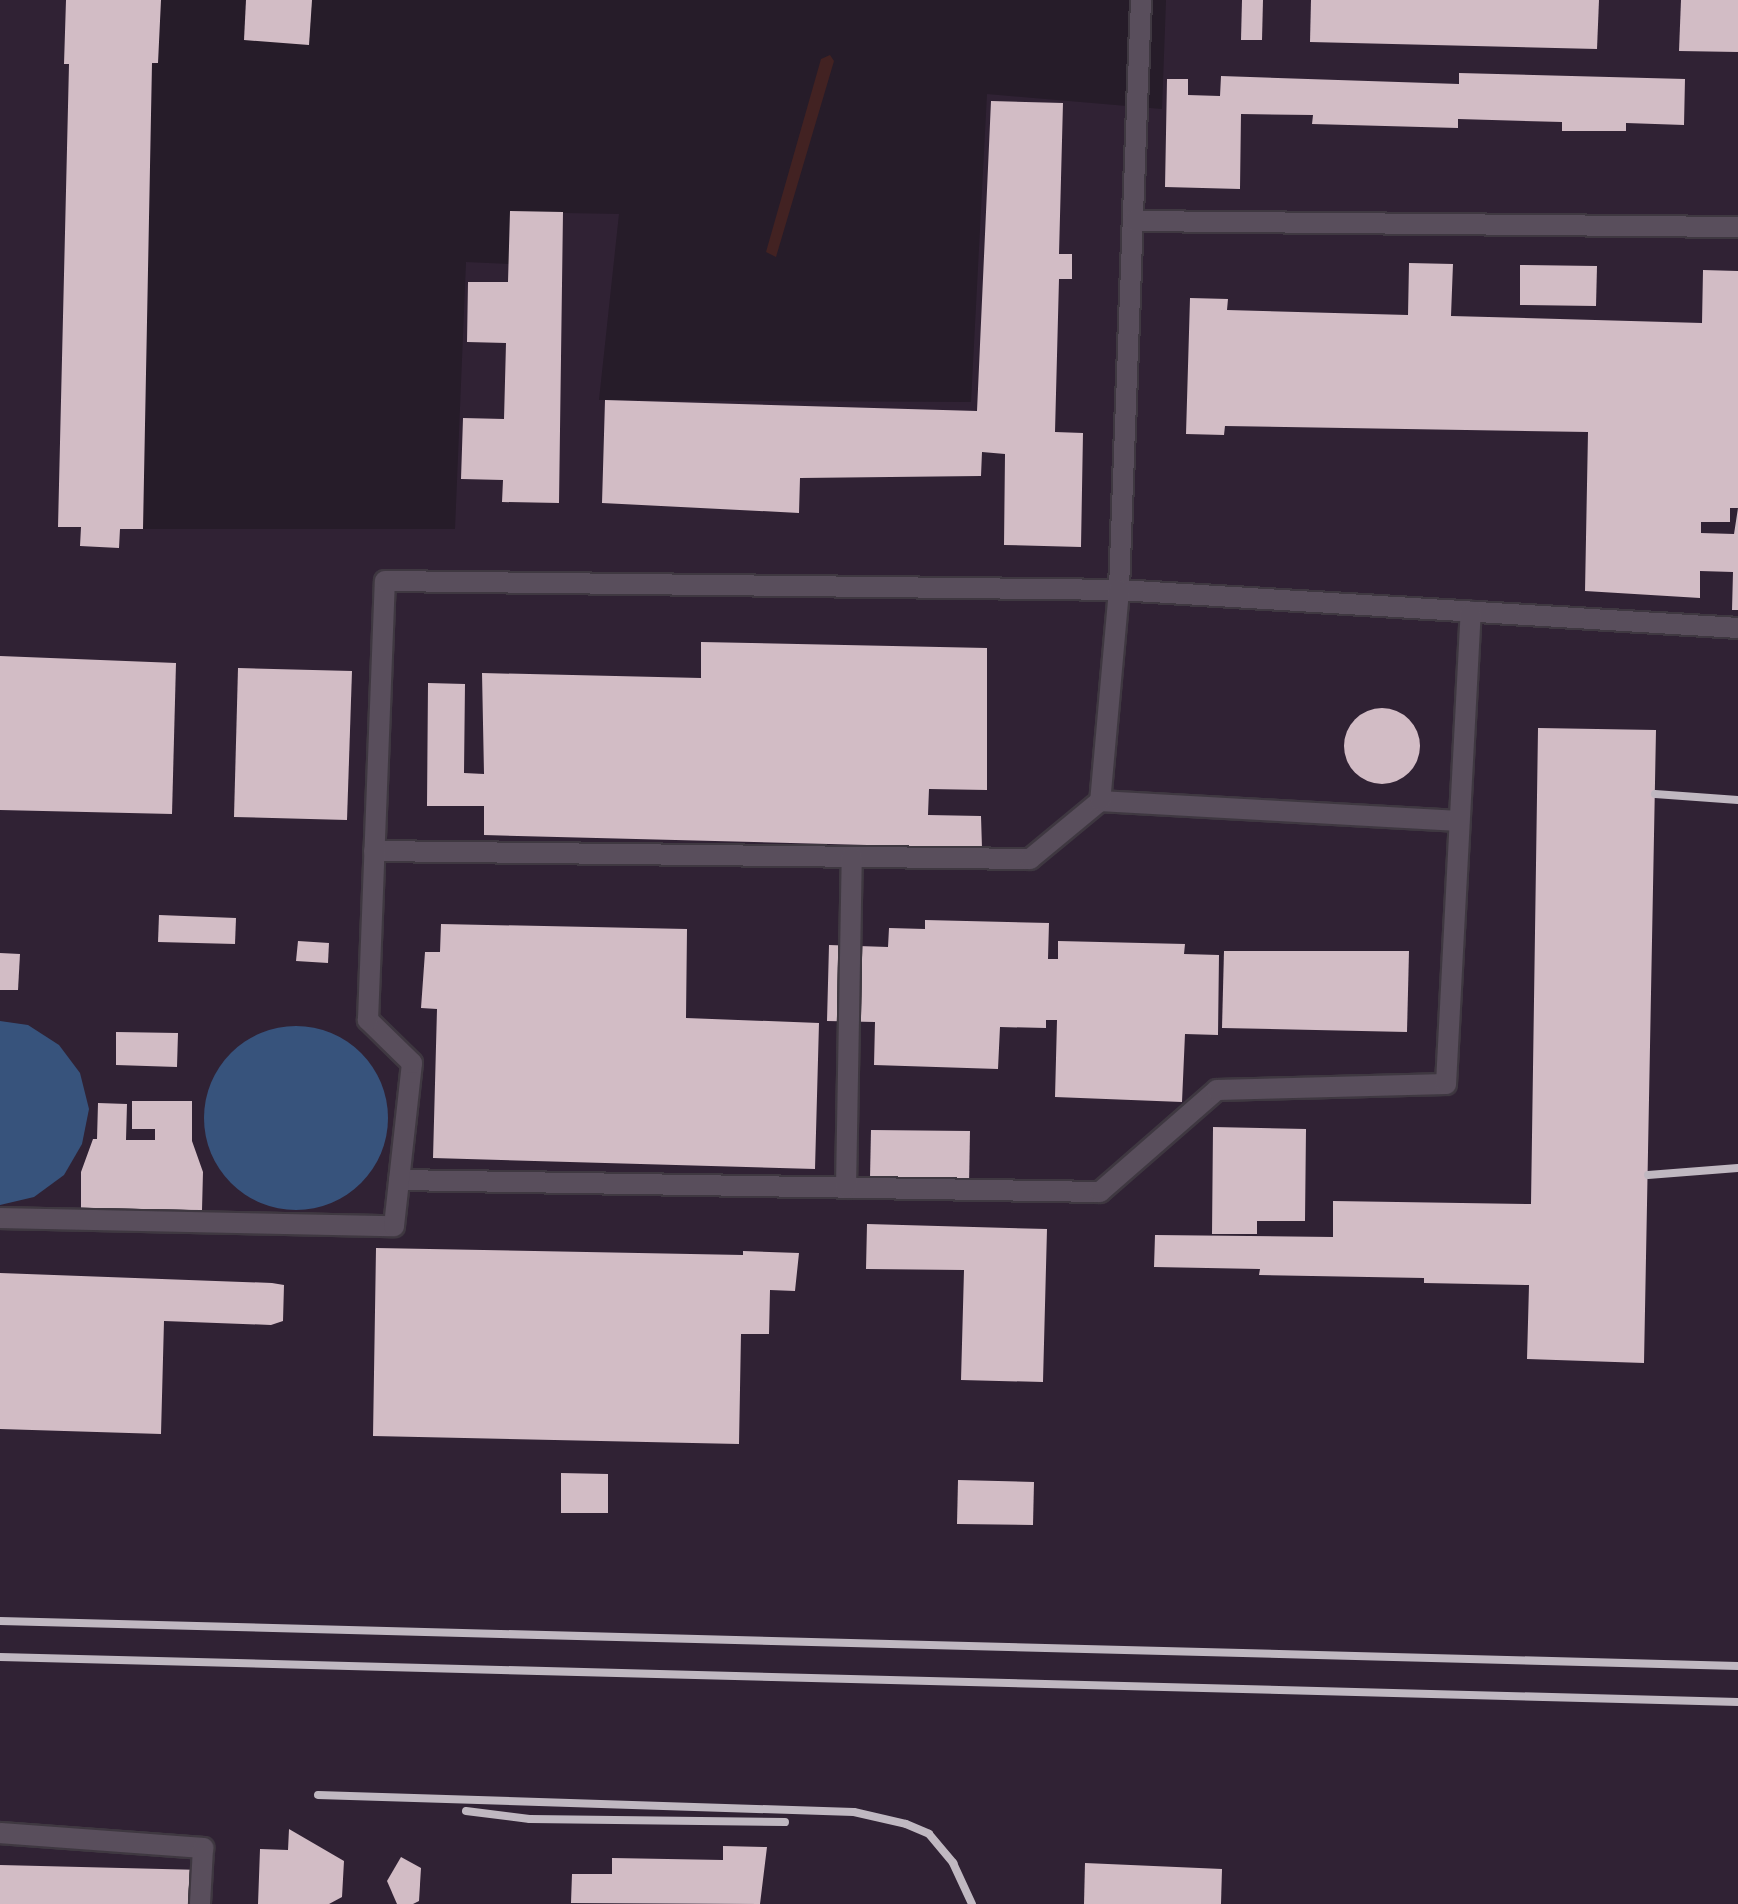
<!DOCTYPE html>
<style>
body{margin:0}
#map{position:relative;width:1738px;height:1904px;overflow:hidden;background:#261c29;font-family:Mulish,sans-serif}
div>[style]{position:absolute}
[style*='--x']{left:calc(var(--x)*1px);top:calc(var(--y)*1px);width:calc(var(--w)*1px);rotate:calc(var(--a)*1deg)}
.built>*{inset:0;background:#302234}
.green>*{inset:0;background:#422222}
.water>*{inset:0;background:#37537c}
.round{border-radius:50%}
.building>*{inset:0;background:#d2bcc5}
.roads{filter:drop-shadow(2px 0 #3f3841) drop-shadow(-2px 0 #3f3841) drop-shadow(0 2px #3f3841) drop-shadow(0 -2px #3f3841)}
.lane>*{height:20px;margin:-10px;padding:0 10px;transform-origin:10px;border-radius:10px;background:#594e5c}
.rail>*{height:8px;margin:-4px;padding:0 4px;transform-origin:4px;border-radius:4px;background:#c0b8c1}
span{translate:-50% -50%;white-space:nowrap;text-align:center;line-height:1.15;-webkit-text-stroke:10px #0d080e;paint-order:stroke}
</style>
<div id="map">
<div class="built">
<i style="clip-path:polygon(0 0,161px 0,158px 63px,152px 64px,143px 529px,455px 529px,466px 262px,510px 264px,512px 212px,619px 214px,599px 400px,971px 402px,987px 94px,1162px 109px,1166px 0,1738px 0,1738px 1904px,0 1904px)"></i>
</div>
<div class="green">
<i style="clip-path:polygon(830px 55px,834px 61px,776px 257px,766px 252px,821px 59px)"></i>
</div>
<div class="water">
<i style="clip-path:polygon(0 1021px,28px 1025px,59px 1045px,80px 1073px,89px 1109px,82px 1144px,64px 1175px,34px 1197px,0 1205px)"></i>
<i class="round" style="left:204px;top:1026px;width:184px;height:184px"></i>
</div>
<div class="building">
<i style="clip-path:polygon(66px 0,161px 0,158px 63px,152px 63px,143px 529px,120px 529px,119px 548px,80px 546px,81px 527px,58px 527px,69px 64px,64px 64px)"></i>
<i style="clip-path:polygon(246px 0,312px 0,309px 45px,244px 40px)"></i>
<i style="clip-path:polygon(1242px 0,1263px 0,1262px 40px,1241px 40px)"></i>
<i style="clip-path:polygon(1311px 0,1599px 0,1597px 49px,1310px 42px)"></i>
<i style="clip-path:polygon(1681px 0,1738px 0,1738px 52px,1679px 51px)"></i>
<i style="clip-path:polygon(1459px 73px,1685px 79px,1684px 125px,1626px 123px,1626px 131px,1562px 131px,1562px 122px,1458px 119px,1458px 128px,1312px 124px,1313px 115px,1241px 114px,1240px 189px,1165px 187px,1167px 79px,1188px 79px,1188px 95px,1220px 96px,1221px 76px,1459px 84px)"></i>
<i style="clip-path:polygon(991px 101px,1063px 103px,1059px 254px,1072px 254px,1072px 279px,1059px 279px,1055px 432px,1083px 433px,1081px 547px,1004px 545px,1005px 454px,982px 452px,981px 476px,800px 478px,799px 513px,602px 503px,605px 400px,977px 411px)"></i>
<i style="clip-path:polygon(510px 211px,563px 212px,559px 503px,502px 502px,503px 480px,461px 479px,463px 418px,504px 419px,506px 343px,467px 342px,468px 282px,508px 282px)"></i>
<i style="clip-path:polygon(1409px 263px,1453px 264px,1451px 316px,1702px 323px,1703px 270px,1738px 271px,1738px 508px,1730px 508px,1730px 522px,1701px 522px,1701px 533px,1734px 534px,1738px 508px,1738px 610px,1732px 610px,1733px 572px,1700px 571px,1700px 598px,1585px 591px,1588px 432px,1225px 426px,1224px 435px,1186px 434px,1190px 298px,1228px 299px,1227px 310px,1408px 315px)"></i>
<i style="clip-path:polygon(1520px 265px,1597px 266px,1596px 306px,1520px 305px)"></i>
<i style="clip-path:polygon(701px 642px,987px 648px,987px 790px,929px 789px,928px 815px,981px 816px,982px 848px,484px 835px,484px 806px,427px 806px,428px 683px,465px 684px,464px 773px,484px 774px,482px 673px,701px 678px)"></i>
<i style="clip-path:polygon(0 656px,176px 663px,172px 814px,0 810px)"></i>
<i style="clip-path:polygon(238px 668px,352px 671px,347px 820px,234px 817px)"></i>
<i class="round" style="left:1344px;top:708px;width:76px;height:76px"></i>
<i style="clip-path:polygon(1538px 728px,1656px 730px,1644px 1363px,1527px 1359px,1529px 1285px,1424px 1283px,1424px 1278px,1259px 1275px,1260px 1269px,1154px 1267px,1155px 1235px,1333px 1237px,1333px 1201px,1531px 1204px)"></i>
<i style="clip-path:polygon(159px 915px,236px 918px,235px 944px,158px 942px)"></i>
<i style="clip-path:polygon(925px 920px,1049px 923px,1048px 959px,1058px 959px,1058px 941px,1185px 944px,1184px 954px,1219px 955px,1218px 1035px,1185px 1034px,1182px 1102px,1055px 1097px,1057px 1020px,1046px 1020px,1046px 1028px,1000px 1027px,998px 1069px,874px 1065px,875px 1022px,827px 1021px,829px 945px,888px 947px,889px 928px,925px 929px)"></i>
<i style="clip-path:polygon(441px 924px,687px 929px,686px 1018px,819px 1023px,815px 1169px,433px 1158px,437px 1009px,421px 1008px,425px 952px,440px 952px)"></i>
<i style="clip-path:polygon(298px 941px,329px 943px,328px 963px,296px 961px)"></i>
<i style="clip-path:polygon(1224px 951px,1409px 951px,1407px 1032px,1222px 1028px)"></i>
<i style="clip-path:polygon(0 953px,20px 954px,18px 990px,0 990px)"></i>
<i style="clip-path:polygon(116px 1032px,178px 1033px,177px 1067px,116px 1065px)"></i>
<i style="clip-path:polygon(132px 1101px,192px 1101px,192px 1141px,203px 1172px,202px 1210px,81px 1209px,81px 1172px,93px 1139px,97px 1139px,98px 1103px,127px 1104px,126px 1140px,155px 1140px,155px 1129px,132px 1129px)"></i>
<i style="clip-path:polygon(1213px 1127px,1306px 1129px,1305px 1221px,1257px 1221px,1257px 1234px,1212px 1234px)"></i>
<i style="clip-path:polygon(871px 1130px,970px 1131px,969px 1184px,870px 1178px)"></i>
<i style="clip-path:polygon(867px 1224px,1047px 1229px,1043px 1382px,961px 1380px,964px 1270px,866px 1269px)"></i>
<i style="clip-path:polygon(376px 1248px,743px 1255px,743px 1251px,799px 1253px,795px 1291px,770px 1290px,769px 1334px,741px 1334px,739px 1444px,373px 1436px)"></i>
<i style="clip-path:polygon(0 1273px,272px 1283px,284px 1285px,283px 1321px,271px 1325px,164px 1321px,161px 1434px,0 1429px)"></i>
<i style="clip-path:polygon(561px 1473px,608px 1474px,608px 1513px,561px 1513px)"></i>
<i style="clip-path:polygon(958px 1480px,1034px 1482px,1033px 1525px,957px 1524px)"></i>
<i style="clip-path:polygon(289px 1829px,344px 1861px,342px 1897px,329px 1904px,258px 1904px,260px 1849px,288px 1850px)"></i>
<i style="clip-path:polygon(723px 1846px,767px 1847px,760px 1904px,571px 1903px,572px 1874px,612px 1874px,612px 1858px,723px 1860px)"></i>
<i style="clip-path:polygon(401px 1857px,421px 1868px,419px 1901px,413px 1904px,397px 1904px,387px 1881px)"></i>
<i style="clip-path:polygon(1085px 1863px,1222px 1869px,1221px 1904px,1084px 1904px)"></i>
<i style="clip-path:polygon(0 1865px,203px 1870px,203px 1904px,0 1904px)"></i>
</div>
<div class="roads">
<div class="lane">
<i style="--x:1141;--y:0;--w:590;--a:92.14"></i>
<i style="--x:1119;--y:590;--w:620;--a:3.51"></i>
<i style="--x:1133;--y:221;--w:605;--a:0.57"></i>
<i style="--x:374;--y:851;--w:656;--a:0.7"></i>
<i style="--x:1030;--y:859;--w:91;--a:-39.6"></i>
<i style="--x:1100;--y:801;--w:359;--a:3.2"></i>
<i style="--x:399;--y:1180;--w:701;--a:0.98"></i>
<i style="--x:1100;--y:1192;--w:155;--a:-41.1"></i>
<i style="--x:1217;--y:1090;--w:229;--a:-1.5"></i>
<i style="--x:1446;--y:1084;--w:473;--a:-87"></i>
<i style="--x:846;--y:1188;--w:331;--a:-89"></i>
<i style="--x:0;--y:1218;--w:394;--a:1.2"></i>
<i style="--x:394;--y:1226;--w:164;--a:-83.7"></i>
<i style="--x:412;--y:1063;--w:62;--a:-135.7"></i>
<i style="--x:368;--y:1020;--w:439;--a:-87.8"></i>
<i style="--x:385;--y:581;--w:734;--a:0.7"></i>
<i style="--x:1119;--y:590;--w:212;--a:95.1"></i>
<i style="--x:0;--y:1833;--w:204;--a:4.2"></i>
<i style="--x:203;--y:1848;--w:56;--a:93.1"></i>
</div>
</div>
<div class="rail">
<i style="--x:1655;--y:794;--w:83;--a:4.1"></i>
<i style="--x:1648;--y:1175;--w:90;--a:-4.4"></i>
<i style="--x:0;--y:1621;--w:1739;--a:1.48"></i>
<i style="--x:0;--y:1657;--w:1739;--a:1.48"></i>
<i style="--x:318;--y:1795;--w:536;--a:1.82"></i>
<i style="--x:854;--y:1812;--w:53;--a:13"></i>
<i style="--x:906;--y:1824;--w:25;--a:23"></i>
<i style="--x:929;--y:1834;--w:38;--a:50"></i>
<i style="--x:953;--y:1863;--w:45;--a:65.1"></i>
<i style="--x:466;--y:1811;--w:64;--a:7.1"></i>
<i style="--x:530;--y:1819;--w:255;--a:0.7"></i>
</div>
</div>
